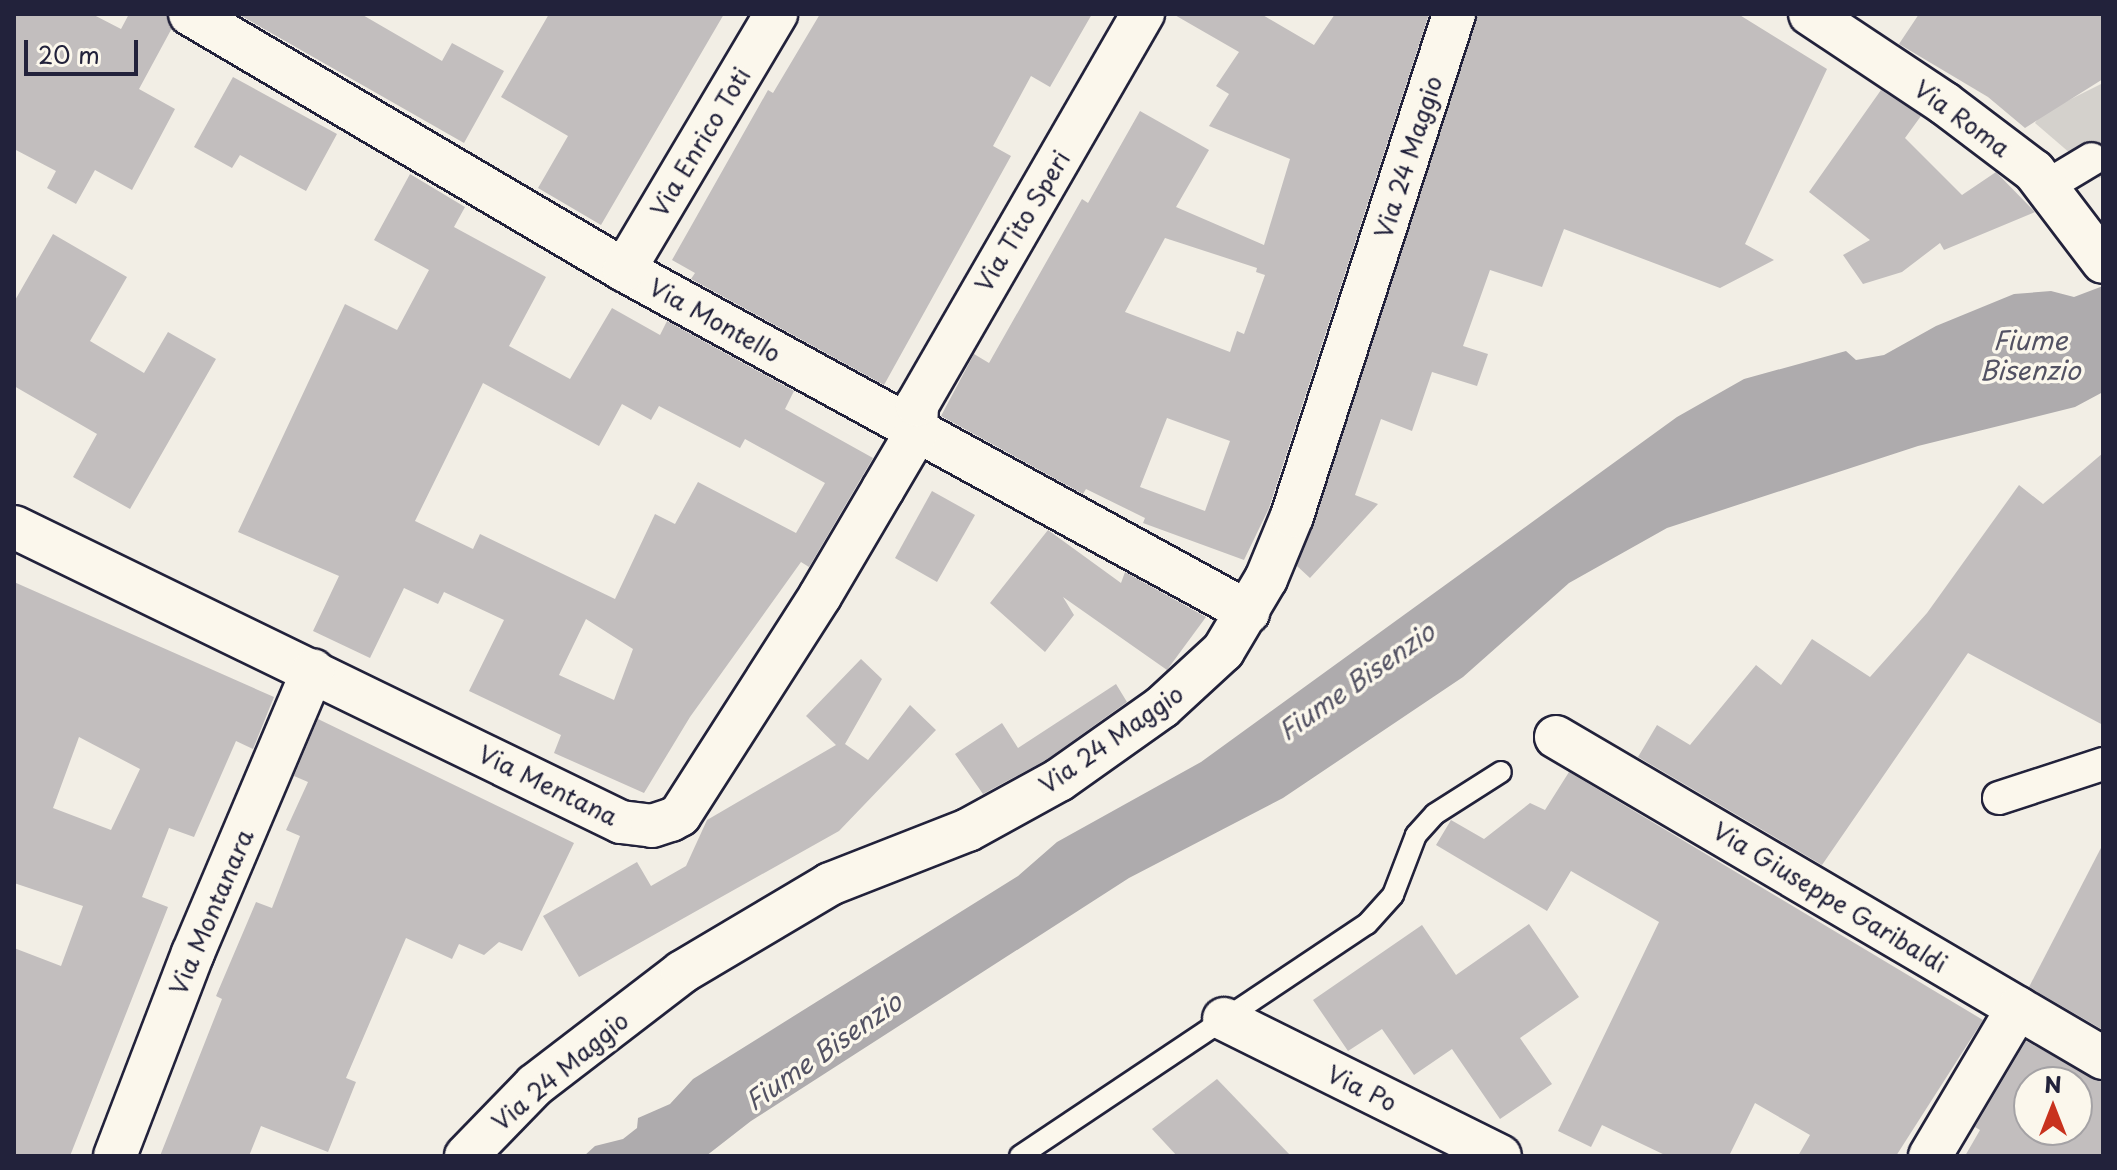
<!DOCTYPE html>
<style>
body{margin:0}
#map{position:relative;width:2117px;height:1170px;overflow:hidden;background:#f2eee5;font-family:"Playpen Sans",sans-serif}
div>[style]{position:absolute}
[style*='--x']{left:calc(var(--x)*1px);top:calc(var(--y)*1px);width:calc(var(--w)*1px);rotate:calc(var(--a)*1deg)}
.green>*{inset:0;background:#d4d1cc}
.water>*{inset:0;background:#aeabad}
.building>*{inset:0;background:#c2bebe}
.roads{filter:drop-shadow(2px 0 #22223b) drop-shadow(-2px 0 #22223b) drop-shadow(0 2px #22223b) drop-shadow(0 -2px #22223b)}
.service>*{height:20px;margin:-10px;padding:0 10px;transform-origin:10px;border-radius:10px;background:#fbf7ec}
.pedestrian>*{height:32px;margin:-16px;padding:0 16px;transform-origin:16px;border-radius:16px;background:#fbf7ec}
.minor>*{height:42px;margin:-21px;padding:0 21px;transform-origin:21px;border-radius:21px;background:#fbf7ec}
span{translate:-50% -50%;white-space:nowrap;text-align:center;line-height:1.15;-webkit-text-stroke:7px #fbf7ec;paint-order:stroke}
.street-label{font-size:24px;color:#22223b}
.water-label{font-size:26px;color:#535263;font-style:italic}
.frame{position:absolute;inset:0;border:16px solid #22223b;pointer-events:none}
.north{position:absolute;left:2013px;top:1066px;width:80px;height:80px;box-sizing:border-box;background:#fbf7ec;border:2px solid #a4a2a5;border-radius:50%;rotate:0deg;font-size:22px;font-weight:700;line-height:32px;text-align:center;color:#22223b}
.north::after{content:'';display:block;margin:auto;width:28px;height:36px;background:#c8321e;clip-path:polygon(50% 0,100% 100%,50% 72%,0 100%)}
.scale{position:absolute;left:24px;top:40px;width:114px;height:36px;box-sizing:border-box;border:4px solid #22223b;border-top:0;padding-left:10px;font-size:24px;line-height:28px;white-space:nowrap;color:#22223b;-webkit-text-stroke:6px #fbf7ec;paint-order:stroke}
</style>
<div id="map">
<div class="green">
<i style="clip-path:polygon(2103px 83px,2103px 177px,2099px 178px,2035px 123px,2041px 114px)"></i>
</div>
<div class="water">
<i style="clip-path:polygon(2103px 286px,2103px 392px,2075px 407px,1918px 446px,1667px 528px,1569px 583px,1463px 677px,1283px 798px,1129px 878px,751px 1121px,706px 1156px,584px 1156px,595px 1146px,623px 1139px,637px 1128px,638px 1118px,670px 1104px,693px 1079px,1018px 876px,1057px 842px,1201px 762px,1677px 417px,1744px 379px,1846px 351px,1856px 360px,1884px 355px,1936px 326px,2014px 294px,2051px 291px,2074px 297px)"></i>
</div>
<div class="building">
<i style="clip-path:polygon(14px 14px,92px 14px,121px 29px,129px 14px,166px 14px,172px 28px,139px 89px,175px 109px,132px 190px,95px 170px,76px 204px,47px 188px,56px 171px,14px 149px)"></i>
<i style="clip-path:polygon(238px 14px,361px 14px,442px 61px,452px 43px,504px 71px,464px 143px)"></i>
<i style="clip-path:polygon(549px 14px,724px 14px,601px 225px,538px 188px,568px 136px,501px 97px)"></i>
<i style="clip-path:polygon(820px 14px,1092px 14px,1050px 87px,1031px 76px,993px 146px,1011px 156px,884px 385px,691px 279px,695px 273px,672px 260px,768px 90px,773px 93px)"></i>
<i style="clip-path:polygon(evenodd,1173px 14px,1261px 14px,1314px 45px,1335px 14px,1429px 14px,1269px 508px,1244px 560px,1143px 523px,1145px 518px,1086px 489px,1083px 494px,941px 416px,974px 354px,989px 363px,1082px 199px,1088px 203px,1140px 111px,1209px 150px,1176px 207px,1264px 245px,1290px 159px,1209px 126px,1229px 94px,1216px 86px,1239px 52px,1173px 14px,1165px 238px,1257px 268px,1256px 272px,1265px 275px,1244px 334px,1237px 331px,1230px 352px,1125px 312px,1165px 238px,1173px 14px,1167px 418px,1230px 441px,1205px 511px,1140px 487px,1167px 418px)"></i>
<i style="clip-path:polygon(1477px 14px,1738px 14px,1827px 69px,1745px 244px,1774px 260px,1720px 288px,1564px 229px,1542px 287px,1490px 270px,1463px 346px,1488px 354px,1477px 386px,1432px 372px,1412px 431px,1381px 419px,1355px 495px,1378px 504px,1310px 578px,1297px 566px)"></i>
<i style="clip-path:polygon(1919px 14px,2103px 14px,2103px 79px,2025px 128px,1988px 97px,1899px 44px)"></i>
<i style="clip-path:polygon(233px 77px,337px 134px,306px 191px,240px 155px,232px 168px,194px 147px)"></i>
<i style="clip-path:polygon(1881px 90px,1921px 116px,1905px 138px,1962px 195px,1996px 172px,2035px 212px,1944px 250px,1940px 243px,1902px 272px,1863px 284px,1843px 255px,1870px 240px,1809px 192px)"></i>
<i style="clip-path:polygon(evenodd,410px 174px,465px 207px,454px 227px,546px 277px,509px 346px,570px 379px,612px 308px,660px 335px,667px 321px,794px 391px,785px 409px,873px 458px,809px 567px,801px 562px,690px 717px,644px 793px,554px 753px,561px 735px,469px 691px,504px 620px,444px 592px,438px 604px,404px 588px,370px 658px,313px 631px,339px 576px,238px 532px,345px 304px,397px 330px,429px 270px,374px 240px,410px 174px,483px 383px,599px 446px,622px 404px,651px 420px,659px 406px,740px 448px,745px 439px,825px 483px,796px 533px,698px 482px,675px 524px,655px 514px,615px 599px,480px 534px,473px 549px,415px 521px,483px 383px,410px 174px,586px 619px,633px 649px,614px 700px,559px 675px,586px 619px)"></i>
<i style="clip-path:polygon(53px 234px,127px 277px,90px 341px,144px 373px,168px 332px,216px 359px,130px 509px,73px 477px,97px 434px,14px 386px,14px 302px)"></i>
<i style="clip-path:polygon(2103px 453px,2103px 725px,1968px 653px,1822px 865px,1638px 757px,1657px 725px,1690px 745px,1756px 665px,1781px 685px,1812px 639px,1870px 677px,1927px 613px,2019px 485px,2043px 504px)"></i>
<i style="clip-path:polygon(932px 491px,975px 515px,937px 582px,895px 558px)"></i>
<i style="clip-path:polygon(1048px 530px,1121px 583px,1125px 572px,1206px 617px,1167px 670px,1063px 597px,1074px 615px,1045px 652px,990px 603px)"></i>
<i style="clip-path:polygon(evenodd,14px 582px,274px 697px,253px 749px,236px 741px,194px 837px,169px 828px,142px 897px,168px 907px,70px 1156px,14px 1156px,14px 948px,61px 966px,83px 906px,14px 883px,14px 582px,79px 737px,140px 769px,111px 830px,53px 808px,79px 737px)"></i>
<i style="clip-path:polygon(861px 659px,882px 679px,845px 744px,868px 760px,910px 705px,936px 730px,839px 831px,579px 977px,543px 916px,637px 862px,651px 886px,686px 866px,707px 820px,836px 745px,806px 716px)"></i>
<i style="clip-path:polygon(1116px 684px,1127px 702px,1046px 760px,983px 794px,955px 754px,1002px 723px,1018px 748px)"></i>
<i style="clip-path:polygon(318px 719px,574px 843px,522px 951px,499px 942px,484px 955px,459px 944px,452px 959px,406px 938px,346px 1078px,356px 1082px,328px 1152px,261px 1126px,249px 1156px,160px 1156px,222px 999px,216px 996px,256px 902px,272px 908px,300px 836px,286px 830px,308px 782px,294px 776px)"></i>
<i style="clip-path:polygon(1569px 772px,1983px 1020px,1896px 1156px,1798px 1156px,1810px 1135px,1755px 1103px,1729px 1156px,1667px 1156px,1602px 1125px,1591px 1147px,1558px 1131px,1659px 922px,1571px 871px,1547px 911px,1436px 845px,1451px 820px,1484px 839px,1530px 803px,1545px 810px)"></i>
<i style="clip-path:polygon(2103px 844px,2103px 1030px,2029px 987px)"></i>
<i style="clip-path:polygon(1529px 924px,1579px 997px,1520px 1038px,1552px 1084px,1500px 1119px,1452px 1049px,1414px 1075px,1382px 1029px,1348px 1051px,1313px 1000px,1422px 925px,1456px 975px)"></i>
<i style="clip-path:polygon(evenodd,2026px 1041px,2103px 1082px,2103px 1156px,1965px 1156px,1980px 1130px,1975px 1127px,2026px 1041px,2029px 1082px,2077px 1082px,2077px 1130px,2029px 1130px,2029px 1082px)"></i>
<i style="clip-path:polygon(1217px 1079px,1291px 1156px,1177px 1156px,1152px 1129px)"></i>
</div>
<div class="roads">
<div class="service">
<i style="--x:1020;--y:1156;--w:417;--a:-33.8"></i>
<i style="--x:1367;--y:924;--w:39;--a:-48"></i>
<i style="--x:1393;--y:895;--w:64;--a:-69"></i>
<i style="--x:1416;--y:835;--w:28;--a:-48"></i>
<i style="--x:1435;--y:814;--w:78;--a:-32.5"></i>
</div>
<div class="pedestrian">
<i style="--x:2047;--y:186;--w:52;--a:-31"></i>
<i style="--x:1999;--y:798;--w:109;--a:-18.1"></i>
</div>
<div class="minor">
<i style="--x:190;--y:14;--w:504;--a:30.53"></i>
<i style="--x:624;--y:270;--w:712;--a:28.73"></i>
<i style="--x:1810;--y:14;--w:161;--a:33.6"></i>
<i style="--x:1944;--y:103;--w:113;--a:37.1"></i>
<i style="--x:2034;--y:171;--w:114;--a:52.8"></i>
<i style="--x:624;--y:270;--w:298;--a:-59.3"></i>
<i style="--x:14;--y:527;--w:675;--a:25.92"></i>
<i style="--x:621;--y:822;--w:31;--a:7"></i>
<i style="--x:652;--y:826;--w:20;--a:-18"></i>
<i style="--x:671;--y:820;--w:10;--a:-29"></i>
<i style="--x:680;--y:815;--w:260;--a:-57.4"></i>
<i style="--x:820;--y:596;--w:124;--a:-59.5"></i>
<i style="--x:883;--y:489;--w:65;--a:-59.5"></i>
<i style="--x:916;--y:433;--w:28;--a:-88"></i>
<i style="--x:917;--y:405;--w:452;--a:-60"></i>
<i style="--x:1556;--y:737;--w:634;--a:30.41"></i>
<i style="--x:1224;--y:1019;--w:308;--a:26.4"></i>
<i style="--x:115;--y:1156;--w:217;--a:-69"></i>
<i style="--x:193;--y:953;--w:307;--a:-67"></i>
<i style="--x:466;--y:1156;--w:99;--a:-45.8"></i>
<i style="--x:535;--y:1085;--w:185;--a:-37.5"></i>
<i style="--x:682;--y:972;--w:172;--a:-30.7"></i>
<i style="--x:830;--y:884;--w:148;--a:-21.4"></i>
<i style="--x:968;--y:830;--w:104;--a:-28.8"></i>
<i style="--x:1059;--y:780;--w:126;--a:-35.3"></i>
<i style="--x:1162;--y:707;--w:83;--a:-42.6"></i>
<i style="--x:1223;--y:651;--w:84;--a:-59.2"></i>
<i style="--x:1266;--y:579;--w:68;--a:-67.6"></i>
<i style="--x:1292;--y:516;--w:527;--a:-72.11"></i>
<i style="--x:1930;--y:1156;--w:172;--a:-59.3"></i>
</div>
</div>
<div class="street-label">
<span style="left:1962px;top:118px;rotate:36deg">Via Roma</span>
<span style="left:700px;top:142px;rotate:-59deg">Via Enrico Toti</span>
<span style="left:1408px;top:157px;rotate:-72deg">Via 24 Maggio</span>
<span style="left:1022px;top:221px;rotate:-59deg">Via Tito Speri</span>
<span style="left:715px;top:320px;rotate:29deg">Via Montello</span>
<span style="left:1111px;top:739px;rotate:-35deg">Via 24 Maggio</span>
<span style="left:548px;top:785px;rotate:26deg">Via Mentana</span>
<span style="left:1830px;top:897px;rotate:31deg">Via Giuseppe Garibaldi</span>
<span style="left:211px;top:912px;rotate:-67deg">Via Montanara</span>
<span style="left:560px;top:1071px;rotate:-40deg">Via 24 Maggio</span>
<span style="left:1362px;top:1088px;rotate:26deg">Via Po</span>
</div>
<div class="water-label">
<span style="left:2030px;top:355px">Fiume<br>Bisenzio</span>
<span style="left:1356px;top:681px;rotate:-35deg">Fiume Bisenzio</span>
<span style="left:823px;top:1051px;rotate:-35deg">Fiume Bisenzio</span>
</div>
<div class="frame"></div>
<div class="north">N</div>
<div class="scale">20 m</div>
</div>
